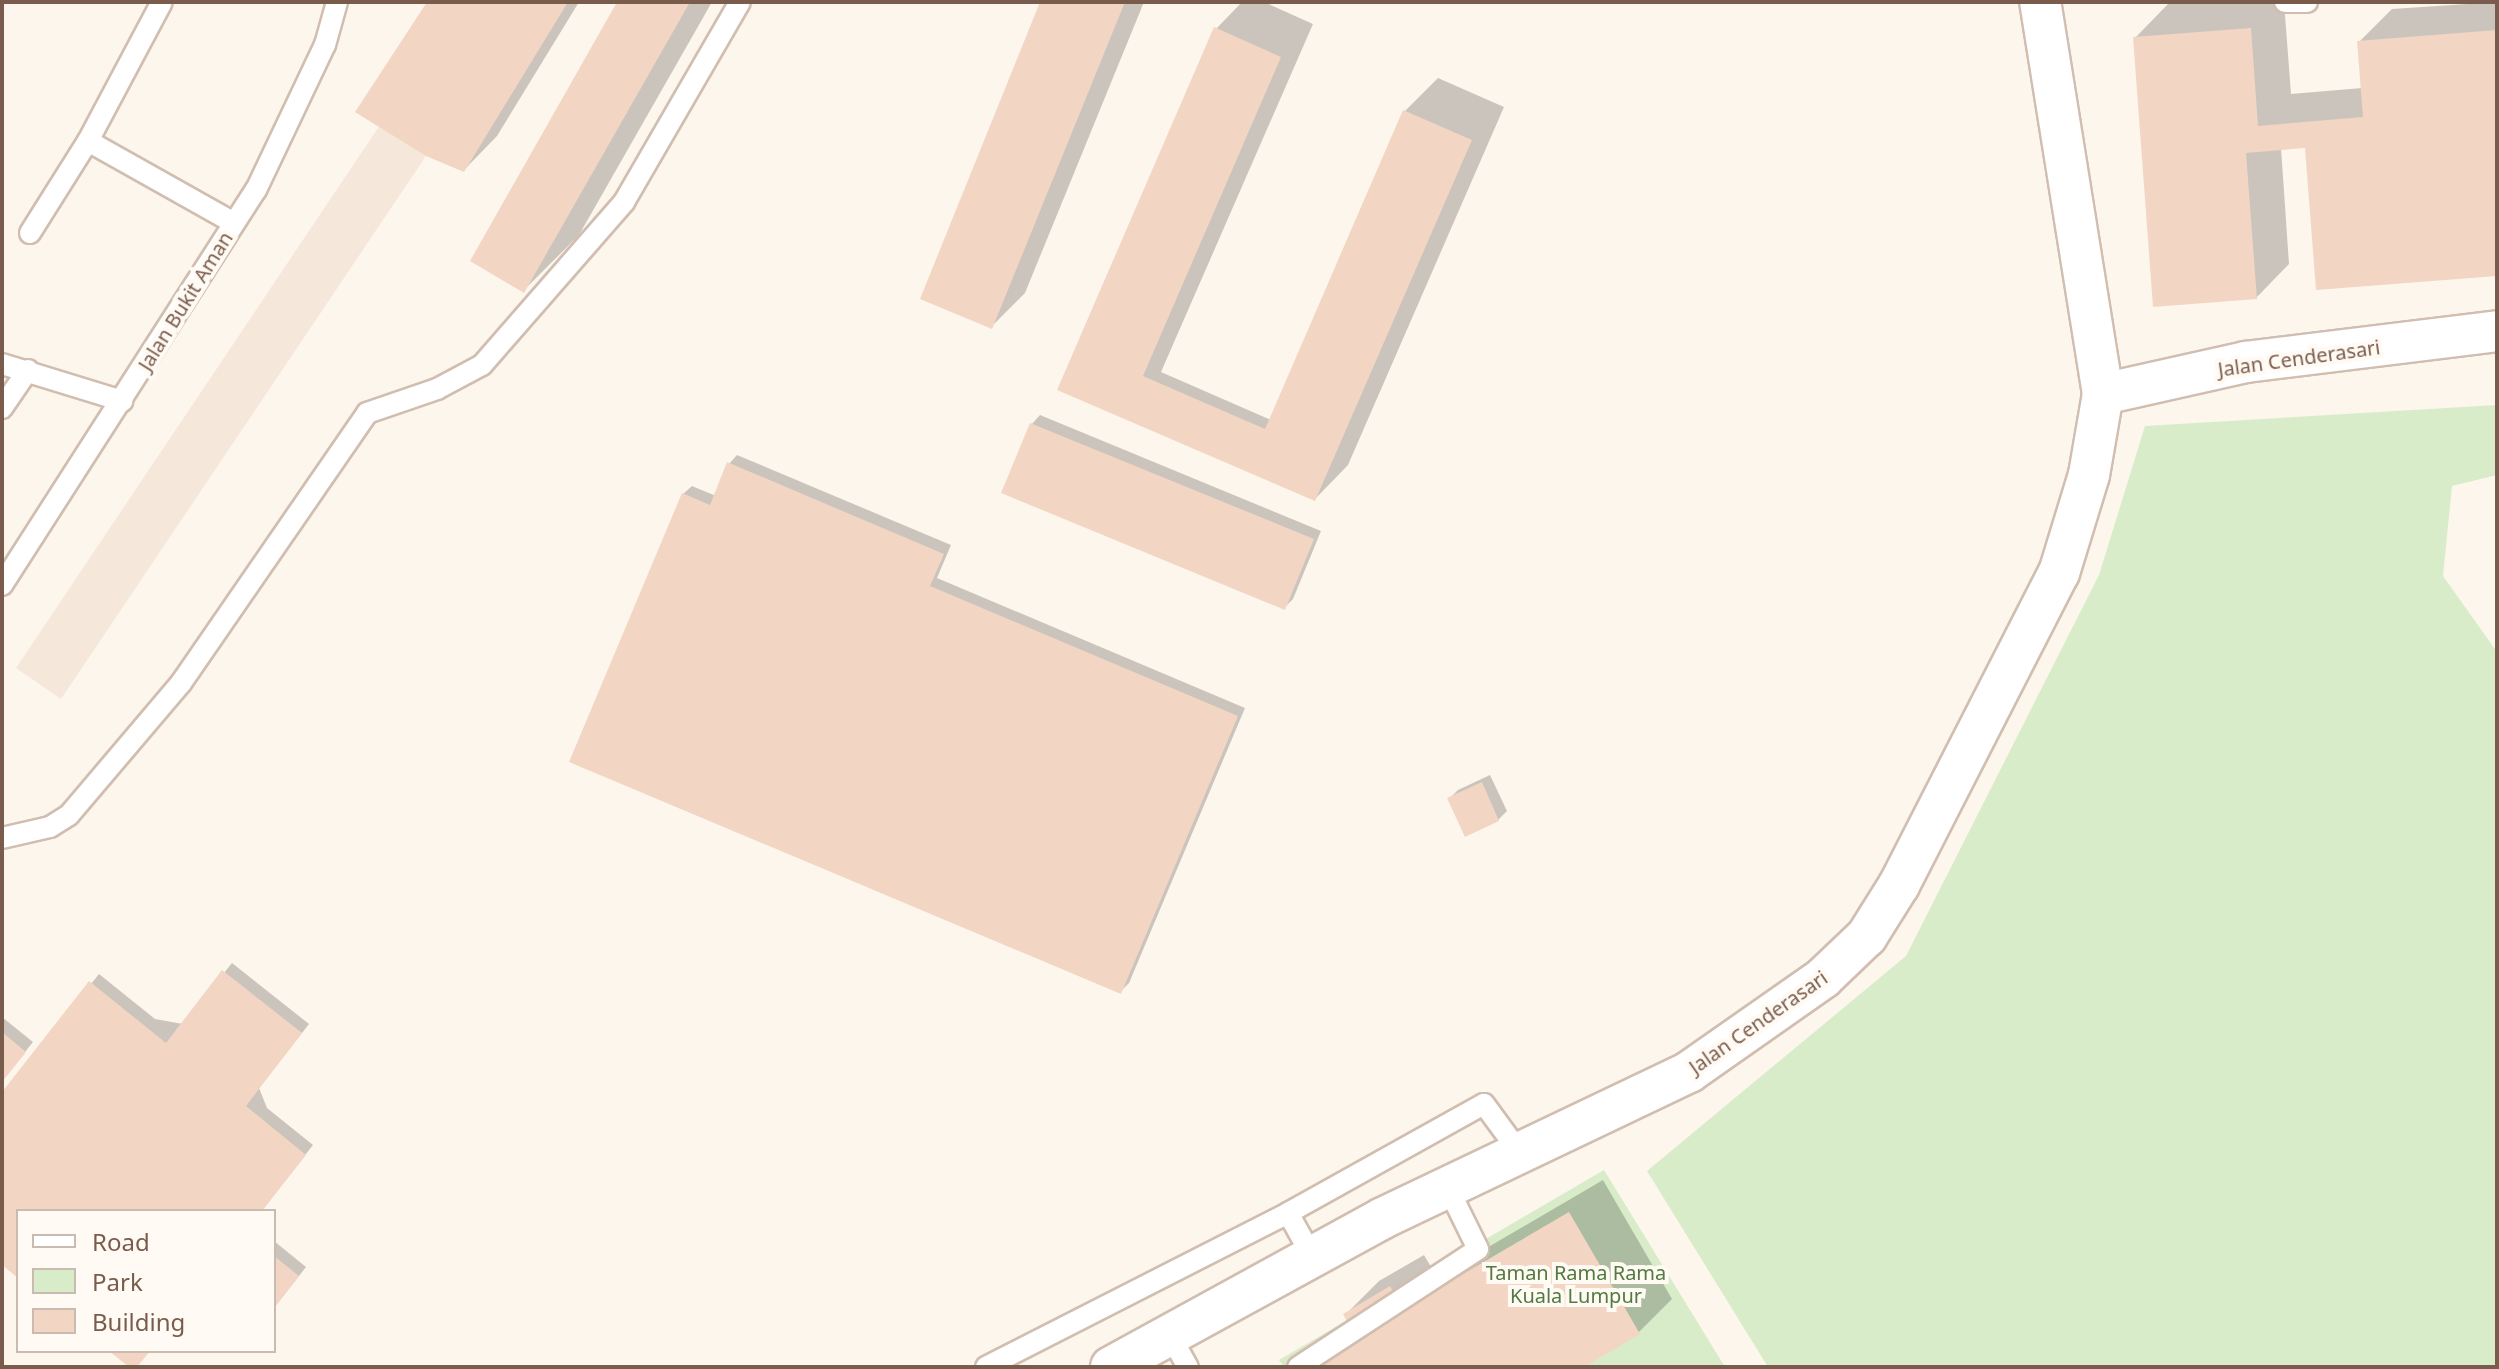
<!DOCTYPE html>
<style>
body{margin:0}
#map{position:relative;width:2499px;height:1369px;overflow:hidden;background:#fdf6ec;font-family:"Noto Sans",sans-serif}
div>[style]{position:absolute}
[style*='--x']{left:calc(var(--x)*1px);top:calc(var(--y)*1px);width:calc(var(--w)*1px);rotate:calc(var(--a)*1deg)}
.residential>*{inset:0;background:#f5e8da}
.green>*{inset:0;background:#d8ecc9}
.shadow>*{inset:0;background:#0003}
.building>*{inset:0;background:#f3d5c3}
.roads{filter:drop-shadow(2px 0 #d1beb0) drop-shadow(-2px 0 #d1beb0) drop-shadow(0 2px #d1beb0) drop-shadow(0 -2px #d1beb0)}
.lane>*{height:20px;margin:-10px;padding:0 10px;transform-origin:10px;border-radius:10px;background:#fff}
.street>*{height:40px;margin:-20px;padding:0 20px;transform-origin:20px;border-radius:20px;background:#fff}
span{translate:-50% -50%;white-space:nowrap;text-align:center;line-height:1.15;-webkit-text-stroke:8px #fffaf3;paint-order:stroke}
.street-label{font-size:20px;color:#7a5c4d}
.park-label{font-size:20px;color:#537a41}
.frame{position:absolute;inset:0;border:4px solid #7a5c4d;pointer-events:none}
.legend{position:absolute;left:16px;top:1209px;width:260px;height:144px;box-sizing:border-box;background:#fffaf3;border:2px solid #cabbb1;margin:0;padding:10px 14px;list-style:none;font-size:24px;color:#7a5c4d}
.legend li{display:flex;align-items:center;gap:16px;height:40px}
.legend b{width:40px;border:2px solid #cabbb1}
</style>
<div id="map">
<div class="residential">
<i style="clip-path:polygon(380px 125px,426px 156px,61px 699px,16px 668px)"></i>
</div>
<div class="green">
<i style="clip-path:polygon(2497px 405px,2497px 475px,2452px 486px,2443px 576px,2497px 652px,2497px 1367px,1768px 1367px,1647px 1171px,1906px 956px,2099px 575px,2145px 426px)"></i>
<i style="clip-path:polygon(1604px 1170px,1725px 1367px,1284px 1367px,1279px 1360px)"></i>
</div>
<div class="shadow">
<i style="clip-path:polygon(429px 2px,579px 2px,497px 136px,464px 170px)"></i>
<i style="clip-path:polygon(620px 2px,712px 2px,579px 235px,524px 290px)"></i>
<i style="clip-path:polygon(1042px 2px,1144px 2px,1025px 293px,992px 326px)"></i>
<i style="clip-path:polygon(1242px 2px,1264px 2px,1313px 24px,1161px 372px,1271px 420px,1404px 112px,1438px 78px,1504px 107px,1348px 465px,1315px 499px,1060px 389px,1216px 29px)"></i>
<i style="clip-path:polygon(2197px 2px,2284px 2px,2291px 94px,2362px 88px,2359px 42px,2392px 9px,2497px 2px,2497px 274px,2307px 146px,2281px 148px,2289px 264px,2256px 298px,2135px 38px,2168px 4px)"></i>
<i style="clip-path:polygon(1040px 415px,1321px 531px,1293px 599px,1285px 607px,1032px 424px)"></i>
<i style="clip-path:polygon(737px 455px,951px 545px,937px 578px,1245px 708px,1129px 983px,1120px 992px,683px 494px,692px 486px,716px 496px,729px 464px)"></i>
<i style="clip-path:polygon(1490px 775px,1507px 811px,1498px 820px,1449px 799px,1458px 790px)"></i>
<i style="clip-path:polygon(232px 963px,309px 1024px,259px 1088px,267px 1108px,313px 1145px,261px 1211px,18px 1211px,18px 1276px,2px 1263px,2px 1095px,99px 974px,155px 1019px,183px 1024px)"></i>
<i style="clip-path:polygon(2px 1017px,33px 1042px,2px 1081px)"></i>
<i style="clip-path:polygon(1603px 1180px,1672px 1299px,1638px 1333px,1580px 1367px,1350px 1323px,1345px 1315px,1379px 1281px,1424px 1255px,1437px 1277px)"></i>
<i style="clip-path:polygon(274px 1241px,306px 1267px,274px 1308px)"></i>
</div>
<div class="building">
<i style="clip-path:polygon(427px 2px,568px 2px,464px 172px,426px 156px,355px 112px)"></i>
<i style="clip-path:polygon(617px 2px,690px 2px,524px 293px,470px 261px)"></i>
<i style="clip-path:polygon(1040px 2px,1125px 2px,992px 329px,920px 299px)"></i>
<i style="clip-path:polygon(1214px 27px,1281px 57px,1143px 376px,1265px 429px,1403px 110px,1472px 140px,1315px 501px,1057px 390px)"></i>
<i style="clip-path:polygon(2251px 28px,2258px 126px,2363px 117px,2357px 41px,2497px 30px,2497px 276px,2316px 290px,2305px 148px,2246px 153px,2257px 299px,2153px 307px,2133px 37px)"></i>
<i style="clip-path:polygon(1030px 423px,1314px 539px,1285px 610px,1001px 493px)"></i>
<i style="clip-path:polygon(727px 462px,944px 554px,930px 586px,1238px 716px,1121px 994px,569px 762px,682px 493px,710px 505px)"></i>
<i style="clip-path:polygon(1482px 782px,1499px 821px,1465px 837px,1447px 798px)"></i>
<i style="clip-path:polygon(222px 970px,302px 1033px,246px 1106px,306px 1155px,262px 1211px,18px 1211px,18px 1278px,2px 1265px,2px 1092px,89px 981px,166px 1043px)"></i>
<i style="clip-path:polygon(2px 1032px,26px 1052px,2px 1082px)"></i>
<i style="clip-path:polygon(1569px 1212px,1640px 1334px,1584px 1367px,1299px 1367px,1353px 1333px,1343px 1314px,1390px 1286px,1403px 1309px)"></i>
<i style="clip-path:polygon(274px 1256px,299px 1276px,274px 1308px)"></i>
<i style="clip-path:polygon(109px 1351px,150px 1351px,137px 1367px,129px 1367px)"></i>
</div>
<div class="roads">
<div class="lane">
<i style="--x:2285;--y:2;--w:22;--a:0"></i>
<i style="--x:88;--y:141;--w:157;--a:-62"></i>
<i style="--x:30;--y:233;--w:109;--a:-57.8"></i>
<i style="--x:88;--y:141;--w:167;--a:29.3"></i>
<i style="--x:2;--y:364;--w:126;--a:17.1"></i>
<i style="--x:2;--y:408;--w:46;--a:-55.6"></i>
<i style="--x:2;--y:585;--w:470;--a:-57.3"></i>
<i style="--x:256;--y:190;--w:161;--a:-64.6"></i>
<i style="--x:325;--y:45;--w:45;--a:-74.4"></i>
<i style="--x:2;--y:838;--w:49;--a:-12.9"></i>
<i style="--x:50;--y:827;--w:22;--a:-32"></i>
<i style="--x:69;--y:815;--w:173;--a:-49.7"></i>
<i style="--x:181;--y:683;--w:328;--a:-55.4"></i>
<i style="--x:367;--y:413;--w:74;--a:-18.9"></i>
<i style="--x:437;--y:389;--w:51;--a:-28.1"></i>
<i style="--x:482;--y:365;--w:216;--a:-48.9"></i>
<i style="--x:624;--y:202;--w:231;--a:-59.9"></i>
<i style="--x:1288;--y:1213;--w:49;--a:60.8"></i>
<i style="--x:1170;--y:1335;--w:37;--a:61"></i>
<i style="--x:986;--y:1367;--w:339;--a:-27"></i>
<i style="--x:1288;--y:1213;--w:224;--a:-29.1"></i>
<i style="--x:1484;--y:1104;--w:61;--a:53.7"></i>
<i style="--x:1298;--y:1367;--w:215;--a:-33.2"></i>
<i style="--x:1478;--y:1249;--w:70;--a:-116.2"></i>
</div>
<div class="street">
<i style="--x:2103;--y:394;--w:147;--a:-12.6"></i>
<i style="--x:2246;--y:362;--w:253;--a:-7"></i>
<i style="--x:1111;--y:1367;--w:310;--a:-28.7"></i>
<i style="--x:1383;--y:1218;--w:339;--a:-25.5"></i>
<i style="--x:1689;--y:1072;--w:164;--a:-35"></i>
<i style="--x:1823;--y:978;--w:61;--a:-43.7"></i>
<i style="--x:1867;--y:936;--w:60;--a:-57.9"></i>
<i style="--x:1899;--y:885;--w:351;--a:-62.9"></i>
<i style="--x:2059;--y:573;--w:102;--a:-73"></i>
<i style="--x:2089;--y:475;--w:82;--a:-80.2"></i>
<i style="--x:2103;--y:394;--w:397;--a:-99.1"></i>
</div>
</div>
<div class="street-label">
<span style="left:185px;top:301px;rotate:-58deg">Jalan Bukit Aman</span>
<span style="left:2299px;top:358px;rotate:-8deg">Jalan Cenderasari</span>
<span style="left:1758px;top:1022px;rotate:-35deg">Jalan Cenderasari</span>
</div>
<div class="park-label">
<span style="left:1576px;top:1284px">Taman Rama Rama<br>Kuala Lumpur</span>
</div>
<div class="frame"></div>
<ul class="legend">
<li><b style="height:10px;background:#fff"></b>Road</li>
<li><b style="height:22px;background:#d8ecc9"></b>Park</li>
<li><b style="height:22px;background:#f3d5c3"></b>Building</li>
</ul>
</div>
